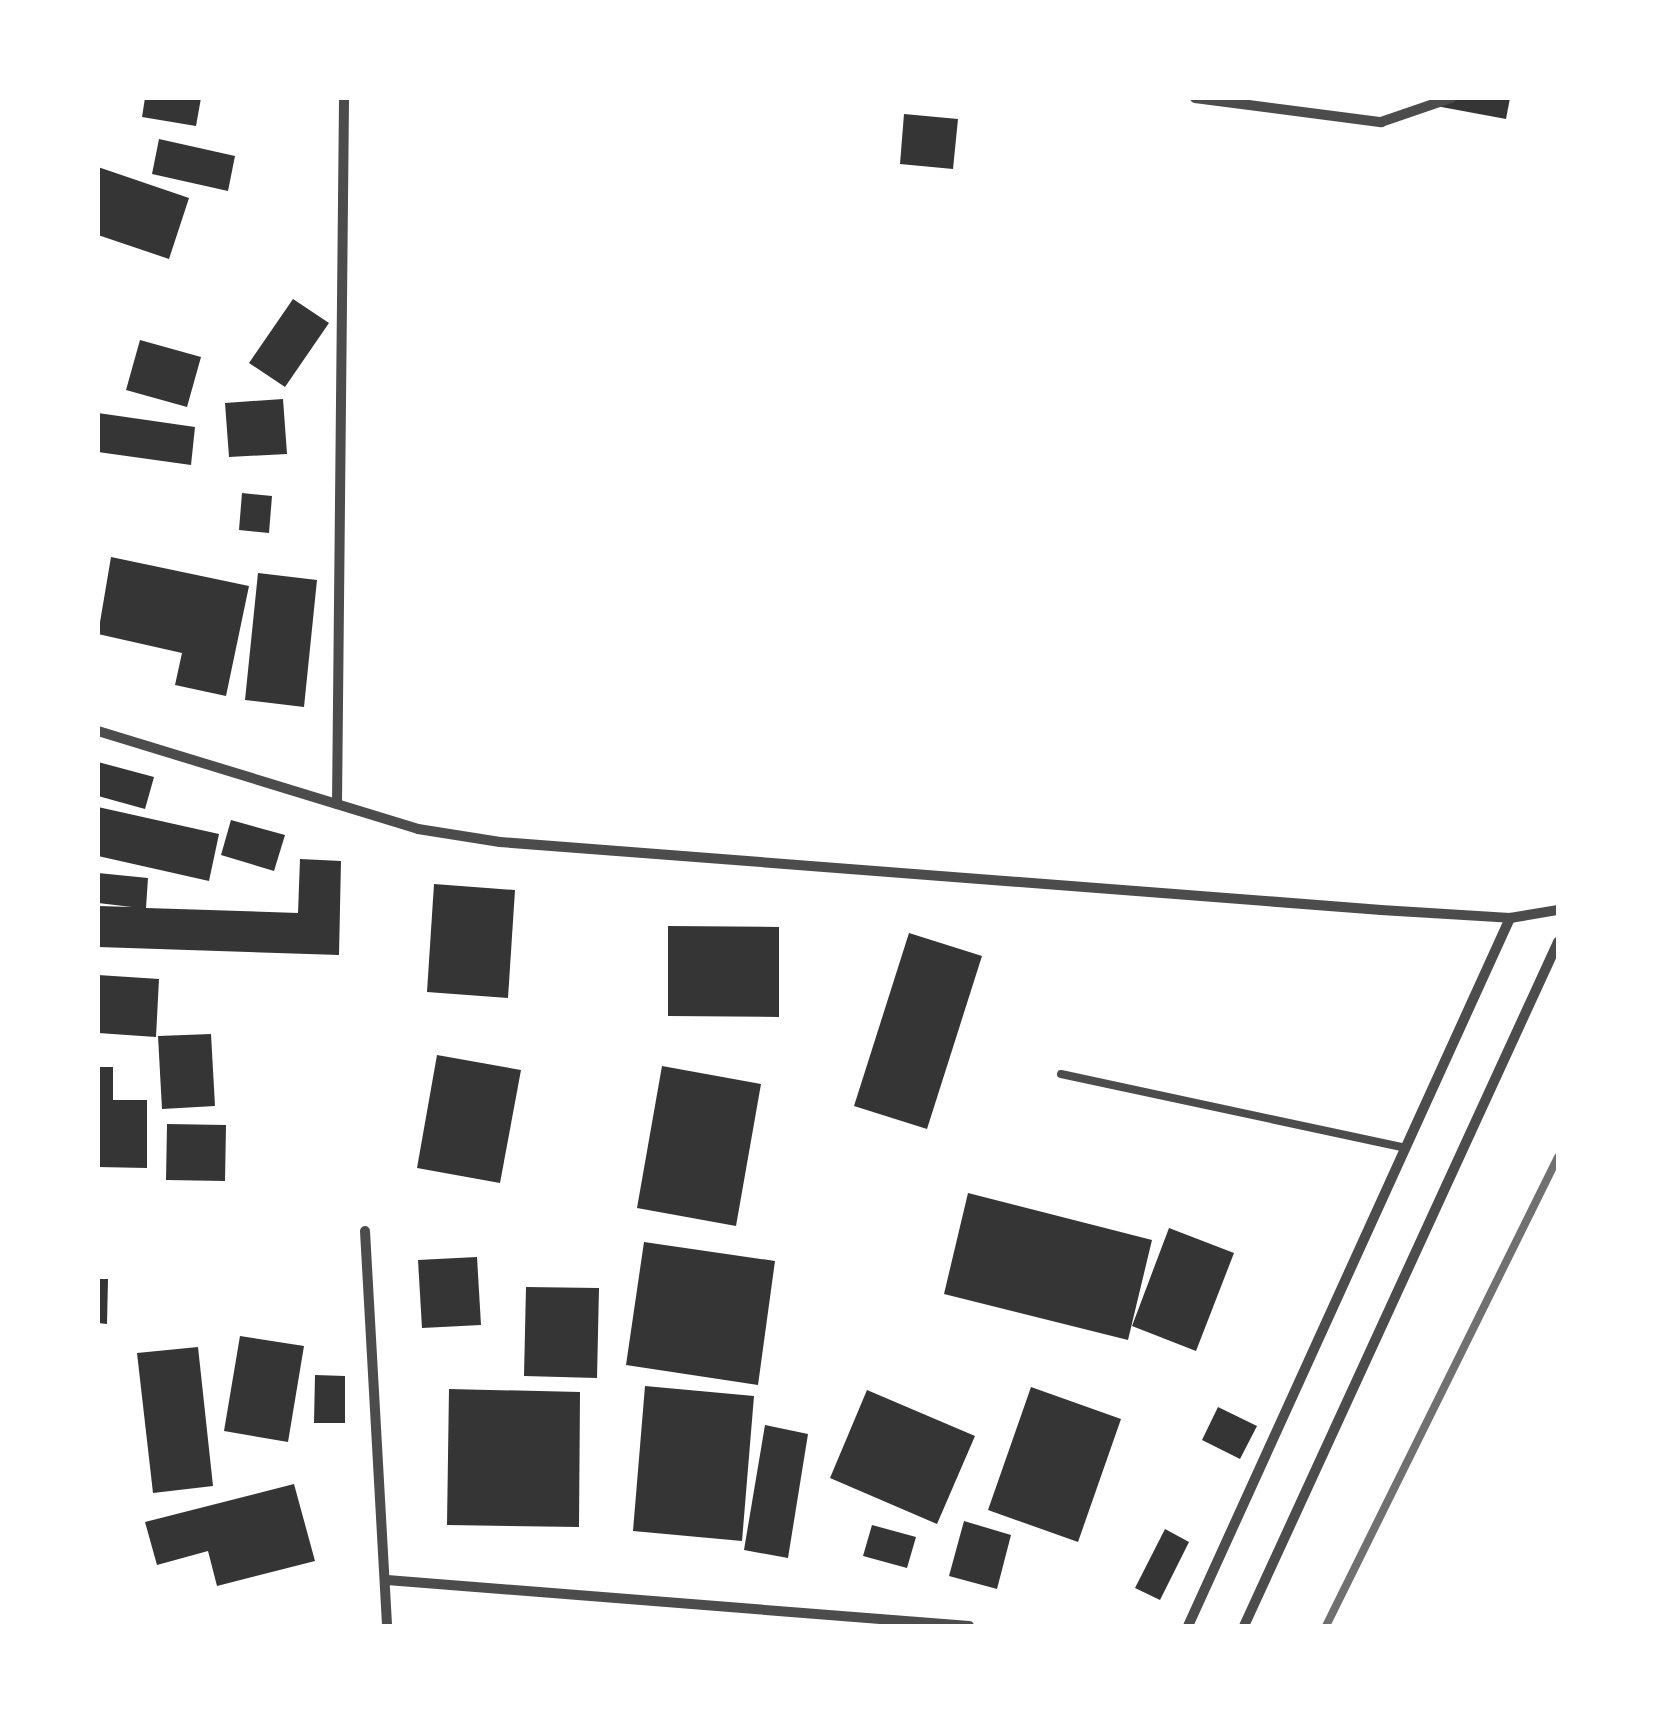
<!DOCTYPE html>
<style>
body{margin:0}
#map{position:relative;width:1656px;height:1724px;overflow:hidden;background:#fff;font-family:"Varela Round",sans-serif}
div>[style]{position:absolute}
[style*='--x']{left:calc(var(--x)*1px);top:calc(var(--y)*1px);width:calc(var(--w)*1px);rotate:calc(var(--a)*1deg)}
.building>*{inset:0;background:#353535}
.service>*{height:8px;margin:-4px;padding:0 4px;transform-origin:4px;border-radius:4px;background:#4c4c4c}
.minor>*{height:10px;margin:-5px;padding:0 5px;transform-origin:5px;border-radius:5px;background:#4c4c4c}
.rail>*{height:8px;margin:-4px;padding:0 4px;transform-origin:4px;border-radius:4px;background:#707070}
span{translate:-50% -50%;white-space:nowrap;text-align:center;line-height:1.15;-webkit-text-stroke:8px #fff;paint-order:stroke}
.frame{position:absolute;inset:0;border:100px solid #fff;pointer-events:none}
</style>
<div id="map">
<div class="building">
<i style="clip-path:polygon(145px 98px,201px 98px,196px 126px,142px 117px)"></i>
<i style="clip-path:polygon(1437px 98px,1510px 98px,1506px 119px,1436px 106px)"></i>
<i style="clip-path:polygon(904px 114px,958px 119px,953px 169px,900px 164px)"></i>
<i style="clip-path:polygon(159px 139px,235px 156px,228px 191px,152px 174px)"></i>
<i style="clip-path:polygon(98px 167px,189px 198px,169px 259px,98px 235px)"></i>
<i style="clip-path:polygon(293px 299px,329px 323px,285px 387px,249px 363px)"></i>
<i style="clip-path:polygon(140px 340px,201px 357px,187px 407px,126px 390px)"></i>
<i style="clip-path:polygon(283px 399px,287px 454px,229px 457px,225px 403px)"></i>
<i style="clip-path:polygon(98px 413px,195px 427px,191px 465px,98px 452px)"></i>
<i style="clip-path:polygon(242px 493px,272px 496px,269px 533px,239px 530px)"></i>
<i style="clip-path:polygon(111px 557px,249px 586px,226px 696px,175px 685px,182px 653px,98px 634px)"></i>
<i style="clip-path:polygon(258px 573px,317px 580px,304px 707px,245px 700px)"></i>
<i style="clip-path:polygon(98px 762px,154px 777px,145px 809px,98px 796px)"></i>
<i style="clip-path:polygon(98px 807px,219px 834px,209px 881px,98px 856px)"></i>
<i style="clip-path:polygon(231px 820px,285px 835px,274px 871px,221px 855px)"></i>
<i style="clip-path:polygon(300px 859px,341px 861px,339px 955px,98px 947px,98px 906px,132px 907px,98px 903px,98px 873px,148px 878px,146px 908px,298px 913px)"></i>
<i style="clip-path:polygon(434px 884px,515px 890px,508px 998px,427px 992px)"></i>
<i style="clip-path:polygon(668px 926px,779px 927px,779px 1017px,668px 1016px)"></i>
<i style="clip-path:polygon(909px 933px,982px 956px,927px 1129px,854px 1106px)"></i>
<i style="clip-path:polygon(98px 975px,159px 979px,156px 1037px,98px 1033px)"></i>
<i style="clip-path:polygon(211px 1034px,215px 1106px,162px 1109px,158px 1036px)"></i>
<i style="clip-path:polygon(437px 1055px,521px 1070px,500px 1183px,417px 1168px)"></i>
<i style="clip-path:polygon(662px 1066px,761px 1084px,736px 1226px,637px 1208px)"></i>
<i style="clip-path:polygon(98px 1067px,113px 1067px,113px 1100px,147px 1100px,147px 1168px,98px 1167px)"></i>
<i style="clip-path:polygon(167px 1124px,226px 1125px,225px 1181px,166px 1180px)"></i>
<i style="clip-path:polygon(968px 1193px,1152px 1240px,1128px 1340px,944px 1294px)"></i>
<i style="clip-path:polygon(1169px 1228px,1234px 1253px,1196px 1351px,1132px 1326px)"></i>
<i style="clip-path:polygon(644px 1242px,775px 1261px,758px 1385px,626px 1365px)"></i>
<i style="clip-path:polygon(477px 1257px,481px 1325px,422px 1328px,418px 1260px)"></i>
<i style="clip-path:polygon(98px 1279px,108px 1279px,107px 1324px,98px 1323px)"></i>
<i style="clip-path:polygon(526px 1287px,599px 1288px,597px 1378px,524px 1376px)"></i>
<i style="clip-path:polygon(240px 1336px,304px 1346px,288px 1442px,224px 1431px)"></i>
<i style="clip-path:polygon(198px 1347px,213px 1486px,153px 1493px,137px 1353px)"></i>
<i style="clip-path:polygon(315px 1375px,345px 1376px,345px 1423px,314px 1423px)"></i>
<i style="clip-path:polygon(645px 1386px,754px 1396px,742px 1541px,633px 1531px)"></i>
<i style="clip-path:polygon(1031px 1387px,1121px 1419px,1078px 1542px,988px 1510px)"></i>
<i style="clip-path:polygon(449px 1389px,580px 1392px,579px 1527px,447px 1525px)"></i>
<i style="clip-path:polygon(867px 1390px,975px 1436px,937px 1524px,830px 1478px)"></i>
<i style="clip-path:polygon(1218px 1407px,1257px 1426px,1240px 1459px,1202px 1440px)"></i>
<i style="clip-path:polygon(765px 1425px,808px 1434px,788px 1558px,744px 1550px)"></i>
<i style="clip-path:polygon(294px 1484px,315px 1561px,217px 1586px,208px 1551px,157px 1565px,145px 1522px)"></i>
<i style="clip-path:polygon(964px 1521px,1011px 1535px,997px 1589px,949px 1576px)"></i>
<i style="clip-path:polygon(872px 1525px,916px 1537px,907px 1568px,863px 1556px)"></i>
<i style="clip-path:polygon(1165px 1529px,1189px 1542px,1160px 1600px,1135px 1588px)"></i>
</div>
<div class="service">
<i style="--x:1061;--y:1074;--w:353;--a:12.1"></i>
</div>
<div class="minor">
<i style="--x:1195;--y:98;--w:188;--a:7.4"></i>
<i style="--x:1381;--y:122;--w:74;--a:-18.9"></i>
<i style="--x:98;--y:731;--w:335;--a:17"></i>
<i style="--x:418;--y:829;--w:83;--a:9"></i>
<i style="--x:500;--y:842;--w:884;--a:4.41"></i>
<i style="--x:1381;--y:910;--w:129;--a:3.5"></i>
<i style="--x:1510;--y:918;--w:49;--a:-9.5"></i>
<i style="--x:337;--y:804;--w:706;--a:-89.43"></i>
<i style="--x:365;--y:1231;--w:396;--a:86.8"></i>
<i style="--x:387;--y:1580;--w:584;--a:4.52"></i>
<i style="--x:1188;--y:1626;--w:778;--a:-65.54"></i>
<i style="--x:1244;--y:1626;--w:753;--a:-65.34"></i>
</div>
<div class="rail">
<i style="--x:1326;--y:1626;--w:523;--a:-63.68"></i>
</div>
<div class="frame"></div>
</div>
